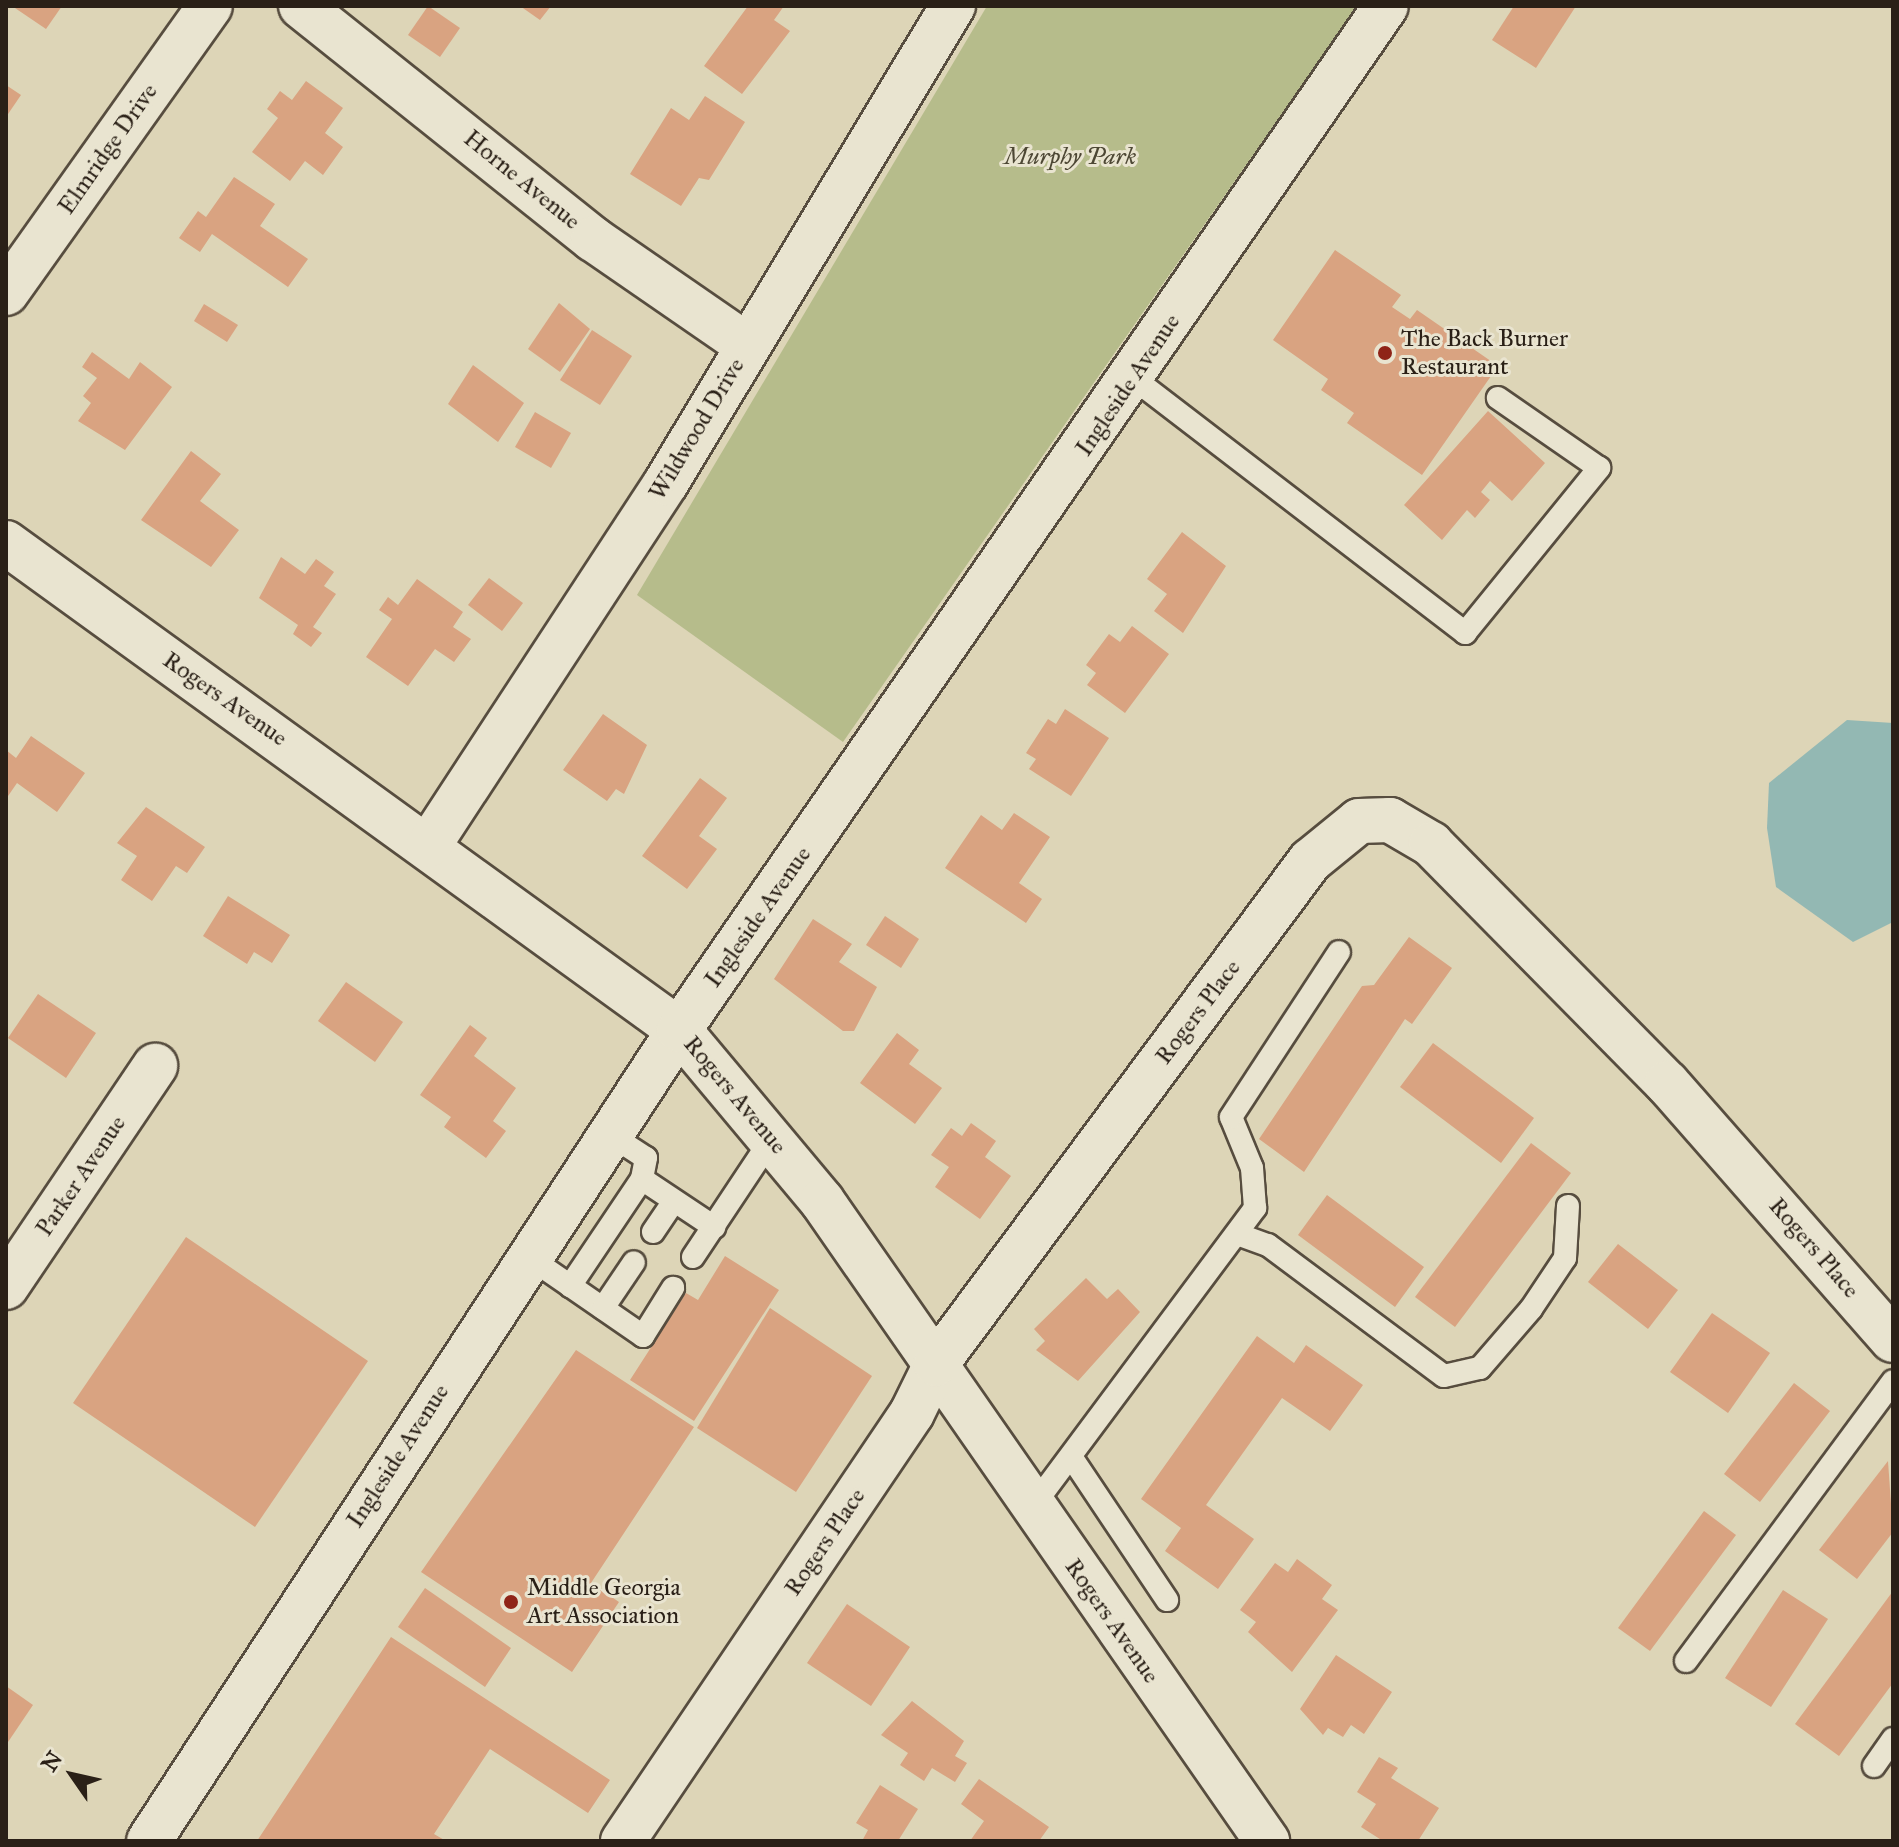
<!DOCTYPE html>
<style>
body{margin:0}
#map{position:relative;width:1899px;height:1847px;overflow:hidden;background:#ddd5b7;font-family:"IM FELL Great Primer",serif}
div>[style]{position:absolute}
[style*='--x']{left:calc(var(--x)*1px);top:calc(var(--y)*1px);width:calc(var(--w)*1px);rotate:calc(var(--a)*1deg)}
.green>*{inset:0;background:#b6bc8b}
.water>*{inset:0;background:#93b8b3}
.building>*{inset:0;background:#d9a381}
.roads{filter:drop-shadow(2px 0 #574d3f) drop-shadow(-2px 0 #574d3f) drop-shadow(0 2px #574d3f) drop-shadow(0 -2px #574d3f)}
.service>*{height:22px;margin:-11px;padding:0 11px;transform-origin:11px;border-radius:11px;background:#e9e4d0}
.minor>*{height:44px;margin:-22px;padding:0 22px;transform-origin:22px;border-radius:22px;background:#e9e4d0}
.tertiary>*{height:44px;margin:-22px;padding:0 22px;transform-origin:22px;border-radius:22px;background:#e9e4d0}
.dots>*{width:22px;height:22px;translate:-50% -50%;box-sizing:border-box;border:4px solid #e9e4d0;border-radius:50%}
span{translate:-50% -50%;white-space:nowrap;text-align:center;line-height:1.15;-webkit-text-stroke:6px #e9e4d0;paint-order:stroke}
.street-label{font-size:24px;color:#2a2017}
.park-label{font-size:24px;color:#4d4734;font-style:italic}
.poi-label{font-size:24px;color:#2a2017}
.left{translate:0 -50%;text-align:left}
.frame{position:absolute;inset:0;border:8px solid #2a2017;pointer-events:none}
.north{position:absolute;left:32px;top:1735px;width:80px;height:80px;-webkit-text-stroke:6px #e9e4d0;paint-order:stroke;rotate:304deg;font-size:22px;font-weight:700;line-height:32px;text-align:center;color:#2a2017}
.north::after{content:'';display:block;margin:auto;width:28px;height:36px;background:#2a2017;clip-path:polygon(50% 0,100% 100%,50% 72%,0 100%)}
</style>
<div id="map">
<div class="green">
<i style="clip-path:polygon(987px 6px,1357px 6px,843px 742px,637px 595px)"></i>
</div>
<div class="water">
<i style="clip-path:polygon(1847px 720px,1893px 723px,1893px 922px,1853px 942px,1776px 887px,1767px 828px,1769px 783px)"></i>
</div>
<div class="building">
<i style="clip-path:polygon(12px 6px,62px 6px,46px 29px)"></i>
<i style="clip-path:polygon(428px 6px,460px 28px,440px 57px,408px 35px)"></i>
<i style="clip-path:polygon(520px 6px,551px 6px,540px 20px)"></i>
<i style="clip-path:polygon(748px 6px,784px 6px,774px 20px,790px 31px,742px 94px,704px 66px)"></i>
<i style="clip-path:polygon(1514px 6px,1576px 6px,1536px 68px,1492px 40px)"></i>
<i style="clip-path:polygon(306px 81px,343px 108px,325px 133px,343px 147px,323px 175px,305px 161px,290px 181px,252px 152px,278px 118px,267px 109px,280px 91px,292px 100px)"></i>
<i style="clip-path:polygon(6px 85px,21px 95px,6px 117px)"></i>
<i style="clip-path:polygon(705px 96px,745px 122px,709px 180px,699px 178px,681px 206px,630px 174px,671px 108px,689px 120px)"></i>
<i style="clip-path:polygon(234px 177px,275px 204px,260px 226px,308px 259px,288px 287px,212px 234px,200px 252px,179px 238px,198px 211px,206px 217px)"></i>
<i style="clip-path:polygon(1335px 250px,1401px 295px,1392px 307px,1410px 319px,1417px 310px,1498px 366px,1422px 475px,1347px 423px,1354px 413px,1321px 390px,1328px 379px,1273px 340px)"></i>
<i style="clip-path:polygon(559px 303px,590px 329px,560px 372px,528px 349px)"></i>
<i style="clip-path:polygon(204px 304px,238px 325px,227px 342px,194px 321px)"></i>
<i style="clip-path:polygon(592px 330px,632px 356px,600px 405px,560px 380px)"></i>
<i style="clip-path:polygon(92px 352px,129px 379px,140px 362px,172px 387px,125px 450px,78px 421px,91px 403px,83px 396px,97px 378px,82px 367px)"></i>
<i style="clip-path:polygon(473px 365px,524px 403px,498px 442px,448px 404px)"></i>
<i style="clip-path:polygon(1488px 411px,1545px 463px,1512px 501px,1490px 481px,1481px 492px,1490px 500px,1475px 518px,1467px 510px,1442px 540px,1404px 505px)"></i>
<i style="clip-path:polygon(535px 412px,571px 433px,551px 468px,515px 447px)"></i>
<i style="clip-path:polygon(191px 451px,221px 474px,200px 501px,239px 530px,211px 567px,141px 520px)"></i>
<i style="clip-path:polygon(1182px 532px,1226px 566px,1183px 633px,1154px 611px,1167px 594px,1147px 579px)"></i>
<i style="clip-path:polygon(281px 557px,305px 574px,316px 559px,334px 572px,324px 586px,336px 594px,313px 627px,322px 633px,311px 647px,293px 634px,298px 625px,259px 598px)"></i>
<i style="clip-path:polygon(489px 578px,523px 603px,502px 631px,468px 605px)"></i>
<i style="clip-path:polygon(417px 579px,463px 612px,453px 627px,471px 639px,454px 662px,435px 649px,408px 686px,366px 657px,392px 619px,379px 610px,388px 597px,398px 605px)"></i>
<i style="clip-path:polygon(1132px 626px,1169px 654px,1125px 713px,1087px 685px,1096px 673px,1086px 665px,1109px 634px,1120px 642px)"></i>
<i style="clip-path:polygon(1065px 709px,1109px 738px,1071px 796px,1029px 769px,1036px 759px,1026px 753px,1048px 719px,1056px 724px)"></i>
<i style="clip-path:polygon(603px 714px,647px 745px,624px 794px,616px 789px,607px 801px,563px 770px)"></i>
<i style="clip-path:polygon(31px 736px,85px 773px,57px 812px,17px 783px,6px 799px,6px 750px,16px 758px)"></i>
<i style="clip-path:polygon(700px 778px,727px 798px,699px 836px,717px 849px,687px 889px,642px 856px)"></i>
<i style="clip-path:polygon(146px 807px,205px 847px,187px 873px,176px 866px,152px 901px,121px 880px,137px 856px,117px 843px)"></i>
<i style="clip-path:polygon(1014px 813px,1050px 837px,1019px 883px,1042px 899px,1026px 923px,945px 868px,981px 815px,1002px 830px)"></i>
<i style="clip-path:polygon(228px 896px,290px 935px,272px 963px,254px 952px,247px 964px,203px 936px)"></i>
<i style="clip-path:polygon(885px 916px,919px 939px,901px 968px,866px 945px)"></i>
<i style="clip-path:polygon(813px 919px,852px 944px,839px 962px,877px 987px,854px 1031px,843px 1031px,774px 979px)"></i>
<i style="clip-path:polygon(1409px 937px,1452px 968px,1412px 1024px,1405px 1019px,1304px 1172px,1259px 1139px,1362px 986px,1374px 985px)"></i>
<i style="clip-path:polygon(346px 982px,403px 1022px,375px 1062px,318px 1021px)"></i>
<i style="clip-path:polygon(38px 994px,96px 1033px,66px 1078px,8px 1038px)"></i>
<i style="clip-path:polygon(470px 1025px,487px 1038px,474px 1056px,516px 1088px,493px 1121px,506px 1131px,486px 1158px,444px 1127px,451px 1117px,420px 1095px)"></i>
<i style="clip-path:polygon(897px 1033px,919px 1050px,909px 1064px,942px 1088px,915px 1124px,860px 1083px)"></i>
<i style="clip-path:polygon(1433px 1043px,1534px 1118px,1501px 1163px,1400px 1087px)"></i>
<i style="clip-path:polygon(971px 1123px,996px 1141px,985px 1157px,1011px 1176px,980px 1219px,935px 1187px,949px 1167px,931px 1155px,951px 1128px,962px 1136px)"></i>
<i style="clip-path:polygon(1531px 1143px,1571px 1173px,1455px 1327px,1415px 1297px)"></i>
<i style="clip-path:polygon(1327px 1195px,1424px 1267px,1395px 1307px,1298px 1235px)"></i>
<i style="clip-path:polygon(186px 1237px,368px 1361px,255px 1527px,73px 1403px)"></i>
<i style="clip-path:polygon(1618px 1244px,1678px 1290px,1648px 1329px,1588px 1282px)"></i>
<i style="clip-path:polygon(725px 1256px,779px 1290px,694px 1421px,630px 1380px,686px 1293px,698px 1300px)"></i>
<i style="clip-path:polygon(1086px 1278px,1107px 1299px,1118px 1289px,1140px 1312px,1078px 1381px,1036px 1350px,1045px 1341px,1034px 1329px)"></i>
<i style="clip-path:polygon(770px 1308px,872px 1376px,796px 1492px,697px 1428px)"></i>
<i style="clip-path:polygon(1712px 1313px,1770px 1353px,1728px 1413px,1670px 1372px)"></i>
<i style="clip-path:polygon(1257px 1336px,1294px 1363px,1306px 1345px,1363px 1385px,1330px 1431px,1282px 1398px,1206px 1505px,1254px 1539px,1218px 1589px,1165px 1551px,1181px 1528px,1141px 1499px)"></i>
<i style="clip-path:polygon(576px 1350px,694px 1427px,591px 1583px,619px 1602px,572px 1672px,421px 1572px)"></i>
<i style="clip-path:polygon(1794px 1383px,1830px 1411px,1760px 1502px,1724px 1474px)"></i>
<i style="clip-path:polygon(1888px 1461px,1893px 1532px,1857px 1579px,1819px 1550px)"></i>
<i style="clip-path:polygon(1704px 1511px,1736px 1535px,1650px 1651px,1618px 1628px)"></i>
<i style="clip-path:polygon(1297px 1559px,1332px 1585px,1322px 1599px,1338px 1610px,1292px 1672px,1248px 1632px,1256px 1622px,1240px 1610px,1275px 1563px,1288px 1572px)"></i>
<i style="clip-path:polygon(425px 1588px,511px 1648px,485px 1687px,398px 1627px)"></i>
<i style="clip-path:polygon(1783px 1590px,1828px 1619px,1771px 1707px,1725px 1678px)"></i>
<i style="clip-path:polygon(1893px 1591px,1893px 1683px,1839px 1756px,1795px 1724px)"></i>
<i style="clip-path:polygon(847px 1604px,910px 1647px,871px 1706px,807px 1663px)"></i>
<i style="clip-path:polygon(391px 1637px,610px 1780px,588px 1813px,490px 1749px,434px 1834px,446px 1841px,257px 1841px)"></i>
<i style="clip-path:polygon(1336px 1655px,1392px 1692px,1364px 1734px,1351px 1725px,1343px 1737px,1328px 1728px,1323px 1735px,1300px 1709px)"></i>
<i style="clip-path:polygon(6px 1686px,33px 1705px,6px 1745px)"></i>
<i style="clip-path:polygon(912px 1701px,964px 1741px,955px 1756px,967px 1763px,955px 1782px,932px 1768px,924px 1781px,900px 1765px,908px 1753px,881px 1735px)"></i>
<i style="clip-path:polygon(1379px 1757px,1398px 1768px,1391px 1778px,1439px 1808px,1418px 1841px,1383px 1841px,1361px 1827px,1376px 1804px,1357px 1792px)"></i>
<i style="clip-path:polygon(979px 1779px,1049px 1827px,1039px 1841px,970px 1841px,984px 1821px,961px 1804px)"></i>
<i style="clip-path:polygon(880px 1785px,918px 1809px,898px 1841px,862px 1841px,868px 1830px,856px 1823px)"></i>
</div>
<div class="roads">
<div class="service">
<i style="--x:1133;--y:378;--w:419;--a:37.5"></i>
<i style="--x:1465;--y:633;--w:213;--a:-50.9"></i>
<i style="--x:1599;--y:468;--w:123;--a:-145.3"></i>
<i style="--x:609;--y:1134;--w:44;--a:33"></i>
<i style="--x:646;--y:1158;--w:21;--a:101"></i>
<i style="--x:653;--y:1232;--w:37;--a:-56"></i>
<i style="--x:1237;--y:1234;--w:33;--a:20"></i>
<i style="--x:1268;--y:1245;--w:219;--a:36.7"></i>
<i style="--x:1444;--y:1376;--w:37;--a:-13"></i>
<i style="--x:1480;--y:1368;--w:78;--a:-49.2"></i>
<i style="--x:1531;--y:1309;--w:61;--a:-56.3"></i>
<i style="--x:1565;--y:1258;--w:52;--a:-86.7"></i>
<i style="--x:527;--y:1256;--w:141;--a:34.6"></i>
<i style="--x:643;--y:1336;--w:57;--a:-58"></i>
<i style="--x:693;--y:1257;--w:143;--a:-56.4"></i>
<i style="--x:570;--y:1286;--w:129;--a:-56.1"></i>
<i style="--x:642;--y:1179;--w:87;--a:33.7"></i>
<i style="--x:603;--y:1308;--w:55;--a:-56"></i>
<i style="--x:1072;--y:1458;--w:171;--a:56.2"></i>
<i style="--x:1033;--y:1506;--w:372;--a:-53.3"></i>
<i style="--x:1255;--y:1208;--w:40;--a:-94.3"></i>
<i style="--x:1252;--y:1168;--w:55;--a:-112.4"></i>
<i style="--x:1231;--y:1117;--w:197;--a:-56.8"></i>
<i style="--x:1686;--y:1661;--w:348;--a:-53.5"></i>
<i style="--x:1874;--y:1766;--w:33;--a:-55"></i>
</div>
<div class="minor">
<i style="--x:301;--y:6;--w:374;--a:38.6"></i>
<i style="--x:593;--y:239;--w:188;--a:34.6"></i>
<i style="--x:6;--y:293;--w:352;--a:-54.6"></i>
<i style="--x:6;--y:543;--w:831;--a:35.89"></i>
<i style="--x:679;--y:1030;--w:223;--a:50.1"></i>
<i style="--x:822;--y:1201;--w:780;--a:55.19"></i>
<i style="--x:429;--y:845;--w:433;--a:-56.8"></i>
<i style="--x:666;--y:483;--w:557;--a:-58.97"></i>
<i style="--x:6;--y:1287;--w:267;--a:-56"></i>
<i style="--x:623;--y:1841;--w:516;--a:-55.97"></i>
<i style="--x:912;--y:1413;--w:55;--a:-63.9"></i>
<i style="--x:936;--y:1364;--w:627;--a:-53.37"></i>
<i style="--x:1310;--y:861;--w:63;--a:-39.2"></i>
<i style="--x:1359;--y:821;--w:31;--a:-2"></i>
<i style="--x:1390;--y:820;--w:48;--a:30.3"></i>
<i style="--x:1431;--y:844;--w:336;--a:45.4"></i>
<i style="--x:1667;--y:1083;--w:342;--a:48.7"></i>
</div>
<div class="tertiary">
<i style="--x:149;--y:1841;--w:969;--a:-56.83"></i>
<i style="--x:679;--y:1030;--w:1244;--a:-55.38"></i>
</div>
</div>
<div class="dots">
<i style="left:1385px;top:353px;background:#8f2418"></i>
<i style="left:511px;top:1602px;background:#8f2418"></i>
</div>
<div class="street-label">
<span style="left:108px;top:149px;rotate:-55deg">Elmridge Drive</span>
<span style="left:522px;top:180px;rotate:39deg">Horne Avenue</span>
<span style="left:1128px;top:385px;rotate:-56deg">Ingleside Avenue</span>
<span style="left:697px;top:429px;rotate:-59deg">Wildwood Drive</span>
<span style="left:225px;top:699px;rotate:35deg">Rogers Avenue</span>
<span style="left:758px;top:917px;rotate:-55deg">Ingleside Avenue</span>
<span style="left:1198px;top:1012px;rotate:-53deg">Rogers Place</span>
<span style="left:735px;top:1095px;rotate:50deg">Rogers Avenue</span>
<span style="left:81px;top:1176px;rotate:-56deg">Parker Avenue</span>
<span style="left:1814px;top:1248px;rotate:49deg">Rogers Place</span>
<span style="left:398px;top:1456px;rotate:-57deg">Ingleside Avenue</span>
<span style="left:825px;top:1542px;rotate:-56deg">Rogers Place</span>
<span style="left:1112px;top:1621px;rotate:55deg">Rogers Avenue</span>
</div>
<div class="park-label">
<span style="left:1070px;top:157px">Murphy Park</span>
</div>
<div class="poi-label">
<span class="left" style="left:1401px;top:353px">The Back Burner<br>Restaurant</span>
<span class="left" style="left:527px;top:1602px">Middle Georgia<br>Art Association</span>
</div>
<div class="frame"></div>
<div class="north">N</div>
</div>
